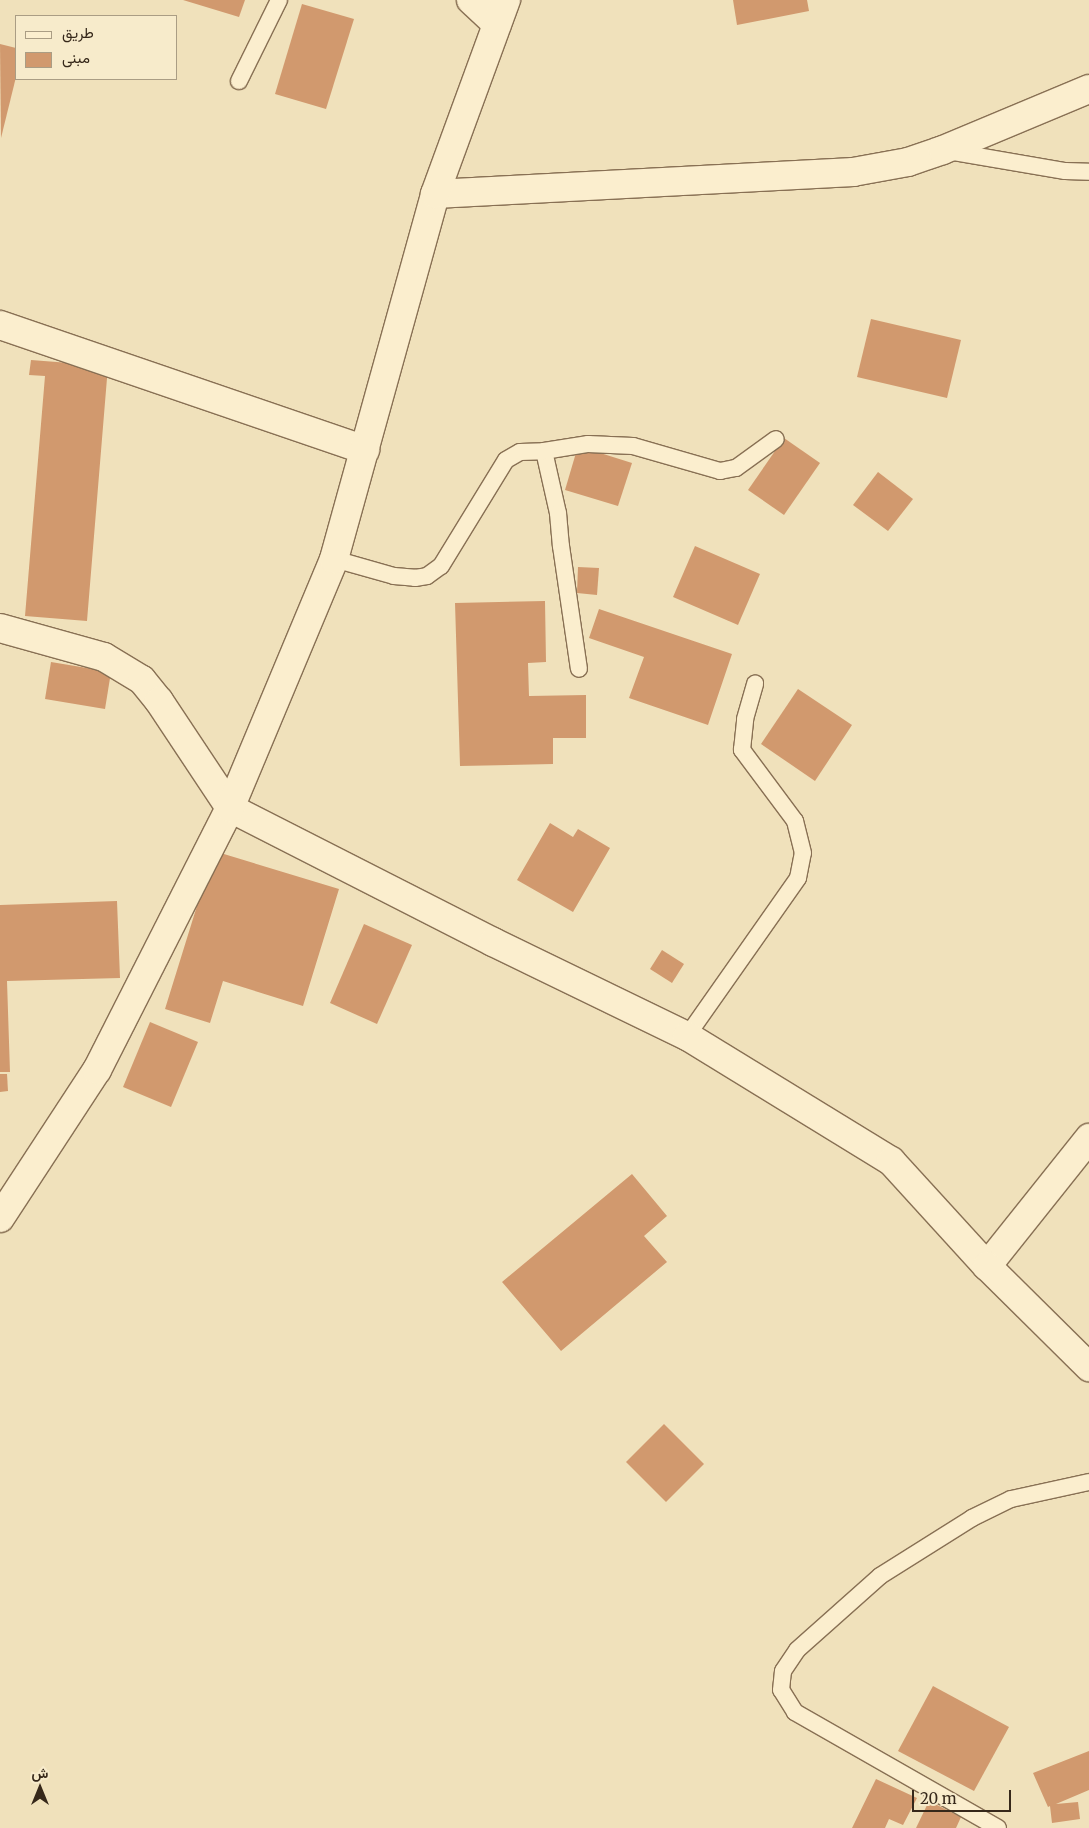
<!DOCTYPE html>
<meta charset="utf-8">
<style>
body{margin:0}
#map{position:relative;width:1089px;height:1828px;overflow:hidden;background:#f0e1bb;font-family:Merriweather,Vazirmatn,serif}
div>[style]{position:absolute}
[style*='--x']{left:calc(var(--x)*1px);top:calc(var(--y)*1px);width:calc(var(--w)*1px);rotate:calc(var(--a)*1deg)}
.building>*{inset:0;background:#d1996e}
.roads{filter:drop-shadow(1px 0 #887054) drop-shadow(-1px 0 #887054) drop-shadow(0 1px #887054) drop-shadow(0 -1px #887054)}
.lane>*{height:16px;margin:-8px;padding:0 8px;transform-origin:8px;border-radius:8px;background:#fbeece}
.street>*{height:28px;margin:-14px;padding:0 14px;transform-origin:14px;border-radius:14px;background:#fbeece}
.secondary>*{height:28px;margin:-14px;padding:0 14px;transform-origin:14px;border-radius:14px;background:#fbeece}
span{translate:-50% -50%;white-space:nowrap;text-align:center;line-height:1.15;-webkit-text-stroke:5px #f7ebcb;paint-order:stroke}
.legend{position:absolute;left:15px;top:15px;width:162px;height:65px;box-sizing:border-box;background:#f7ebcb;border:1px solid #aa9d84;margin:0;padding:6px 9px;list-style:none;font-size:15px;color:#36281a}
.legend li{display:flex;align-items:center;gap:10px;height:25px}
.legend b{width:25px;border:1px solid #aa9d84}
.north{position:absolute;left:15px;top:1763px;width:50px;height:50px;-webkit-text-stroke:4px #f7ebcb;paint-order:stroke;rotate:0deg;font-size:14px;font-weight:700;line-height:20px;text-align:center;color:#36281a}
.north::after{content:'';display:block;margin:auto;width:18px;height:22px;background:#36281a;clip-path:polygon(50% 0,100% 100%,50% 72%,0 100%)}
.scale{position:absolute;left:912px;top:1790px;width:99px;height:22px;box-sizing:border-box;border:2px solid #36281a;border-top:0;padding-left:6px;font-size:15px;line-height:18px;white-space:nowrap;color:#36281a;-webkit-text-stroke:4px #f7ebcb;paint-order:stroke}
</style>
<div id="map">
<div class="building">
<i style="clip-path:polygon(183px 0,245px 0,239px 17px)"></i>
<i style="clip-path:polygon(733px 0,807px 0,809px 11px,737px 25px)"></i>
<i style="clip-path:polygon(302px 4px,354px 19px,326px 109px,275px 94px)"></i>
<i style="clip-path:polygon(0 44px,16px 48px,16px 77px,1px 138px)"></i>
<i style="clip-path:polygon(871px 319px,961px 340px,947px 398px,857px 377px)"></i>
<i style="clip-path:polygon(31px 360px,108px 366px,87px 621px,25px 616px,45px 376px,29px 375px)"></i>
<i style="clip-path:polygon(784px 438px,820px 463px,784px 515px,748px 490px)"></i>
<i style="clip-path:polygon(578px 446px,632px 463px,618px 506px,565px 490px)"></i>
<i style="clip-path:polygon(878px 472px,913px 499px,888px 531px,853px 505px)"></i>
<i style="clip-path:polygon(695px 546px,760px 574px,738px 625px,673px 597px)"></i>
<i style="clip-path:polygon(578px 567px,599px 568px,597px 595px,577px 593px)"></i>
<i style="clip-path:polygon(545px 601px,546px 662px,528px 663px,529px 696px,586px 695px,586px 738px,553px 738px,553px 764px,460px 766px,455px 603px)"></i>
<i style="clip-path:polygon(599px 609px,732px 654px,708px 725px,629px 698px,644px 657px,589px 638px)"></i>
<i style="clip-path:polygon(51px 662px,111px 672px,105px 709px,45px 699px)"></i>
<i style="clip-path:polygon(798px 689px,852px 725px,815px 781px,761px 744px)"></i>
<i style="clip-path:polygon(550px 823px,573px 837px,578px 829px,610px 848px,573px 912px,517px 880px)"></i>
<i style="clip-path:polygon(214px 851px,339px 889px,303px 1006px,223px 981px,210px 1023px,165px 1009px)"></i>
<i style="clip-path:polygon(117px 901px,120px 978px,7px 981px,10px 1072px,0 1072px,0 905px)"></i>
<i style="clip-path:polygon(364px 924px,412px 945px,377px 1024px,330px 1003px)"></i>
<i style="clip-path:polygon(662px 950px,684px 964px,672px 983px,650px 969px)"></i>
<i style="clip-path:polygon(150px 1022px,198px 1042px,171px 1107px,123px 1087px)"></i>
<i style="clip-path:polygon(0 1074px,7px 1074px,8px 1091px,0 1092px)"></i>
<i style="clip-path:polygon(632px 1174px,667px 1216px,644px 1236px,667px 1262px,561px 1351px,502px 1282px)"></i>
<i style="clip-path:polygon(664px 1424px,704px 1464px,666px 1502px,626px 1462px)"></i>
<i style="clip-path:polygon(933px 1686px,1009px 1727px,974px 1791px,898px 1751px)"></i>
<i style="clip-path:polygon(1089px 1751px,1089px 1790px,1056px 1804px,1078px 1802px,1080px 1819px,1052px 1823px,1050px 1806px,1048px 1807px,1033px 1773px)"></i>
<i style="clip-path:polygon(876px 1779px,917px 1798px,903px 1825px,889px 1819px,885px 1828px,852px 1828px)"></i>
<i style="clip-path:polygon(929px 1801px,961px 1817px,956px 1828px,916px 1828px)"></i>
</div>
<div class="roads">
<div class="lane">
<i style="--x:239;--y:81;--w:90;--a:-63.7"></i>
<i style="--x:948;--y:151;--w:119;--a:9.7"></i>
<i style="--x:1065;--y:171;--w:24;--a:2"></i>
<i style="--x:544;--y:451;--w:64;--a:77.3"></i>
<i style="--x:558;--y:513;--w:33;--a:85"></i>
<i style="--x:561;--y:546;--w:124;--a:81.7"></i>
<i style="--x:334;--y:559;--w:62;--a:15.8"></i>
<i style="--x:394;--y:576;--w:21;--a:5"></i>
<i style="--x:415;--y:578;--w:12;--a:-9"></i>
<i style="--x:427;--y:576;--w:17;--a:-36"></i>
<i style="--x:441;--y:566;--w:124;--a:-58.5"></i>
<i style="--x:506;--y:460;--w:16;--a:-30"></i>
<i style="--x:520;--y:452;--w:24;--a:-2"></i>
<i style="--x:544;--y:451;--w:45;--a:-9"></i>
<i style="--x:588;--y:444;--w:45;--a:2.5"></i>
<i style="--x:633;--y:446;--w:91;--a:16"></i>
<i style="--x:720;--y:471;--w:16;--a:-11"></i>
<i style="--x:736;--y:468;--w:49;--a:-35.9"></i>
<i style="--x:687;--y:1036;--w:193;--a:-54.9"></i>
<i style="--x:798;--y:878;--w:25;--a:-79"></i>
<i style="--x:803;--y:853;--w:33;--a:-104"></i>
<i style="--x:795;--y:821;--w:89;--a:-126.7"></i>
<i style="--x:742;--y:750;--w:31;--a:-84"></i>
<i style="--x:745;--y:719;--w:37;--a:-74"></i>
<i style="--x:998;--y:1828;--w:234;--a:-150.3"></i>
<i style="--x:795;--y:1712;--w:26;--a:-122"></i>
<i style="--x:781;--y:1690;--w:19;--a:-84"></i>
<i style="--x:783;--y:1671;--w:25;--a:-56"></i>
<i style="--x:797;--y:1650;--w:111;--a:-41.7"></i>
<i style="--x:880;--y:1576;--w:109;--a:-32.2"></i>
<i style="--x:972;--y:1518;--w:43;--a:-26"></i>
<i style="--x:1011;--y:1499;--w:80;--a:-12.3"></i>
</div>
<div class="street">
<i style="--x:471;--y:0;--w:35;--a:43"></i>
<i style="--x:435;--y:194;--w:419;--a:-3"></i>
<i style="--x:853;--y:172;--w:56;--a:-10.3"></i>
<i style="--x:908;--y:162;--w:37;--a:-19"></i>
<i style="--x:943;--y:150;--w:158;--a:-22.7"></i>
<i style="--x:0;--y:325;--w:386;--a:18.9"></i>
<i style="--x:0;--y:628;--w:108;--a:15.6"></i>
<i style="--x:104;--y:657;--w:44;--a:31.2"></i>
<i style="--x:142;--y:680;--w:27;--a:51"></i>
<i style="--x:159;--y:701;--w:128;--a:56.4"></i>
<i style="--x:987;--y:1266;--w:164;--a:-51.4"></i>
</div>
<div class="secondary">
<i style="--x:230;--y:808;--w:295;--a:27"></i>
<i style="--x:493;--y:942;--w:216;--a:25.9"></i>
<i style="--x:687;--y:1036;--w:239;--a:31.5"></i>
<i style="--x:891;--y:1161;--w:142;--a:47.6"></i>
<i style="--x:987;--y:1266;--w:144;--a:44.7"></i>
<i style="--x:0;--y:1218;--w:177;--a:-56.8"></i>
<i style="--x:97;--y:1070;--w:294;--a:-63.1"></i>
<i style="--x:230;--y:808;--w:270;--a:-67.3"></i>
<i style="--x:334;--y:559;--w:379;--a:-74.5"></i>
<i style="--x:435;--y:194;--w:207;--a:-69.9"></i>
</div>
</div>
<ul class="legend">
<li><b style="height:6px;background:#fbeece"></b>طريق</li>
<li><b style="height:14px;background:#d1996e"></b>مبنى</li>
</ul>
<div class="north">ش</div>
<div class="scale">20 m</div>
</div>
